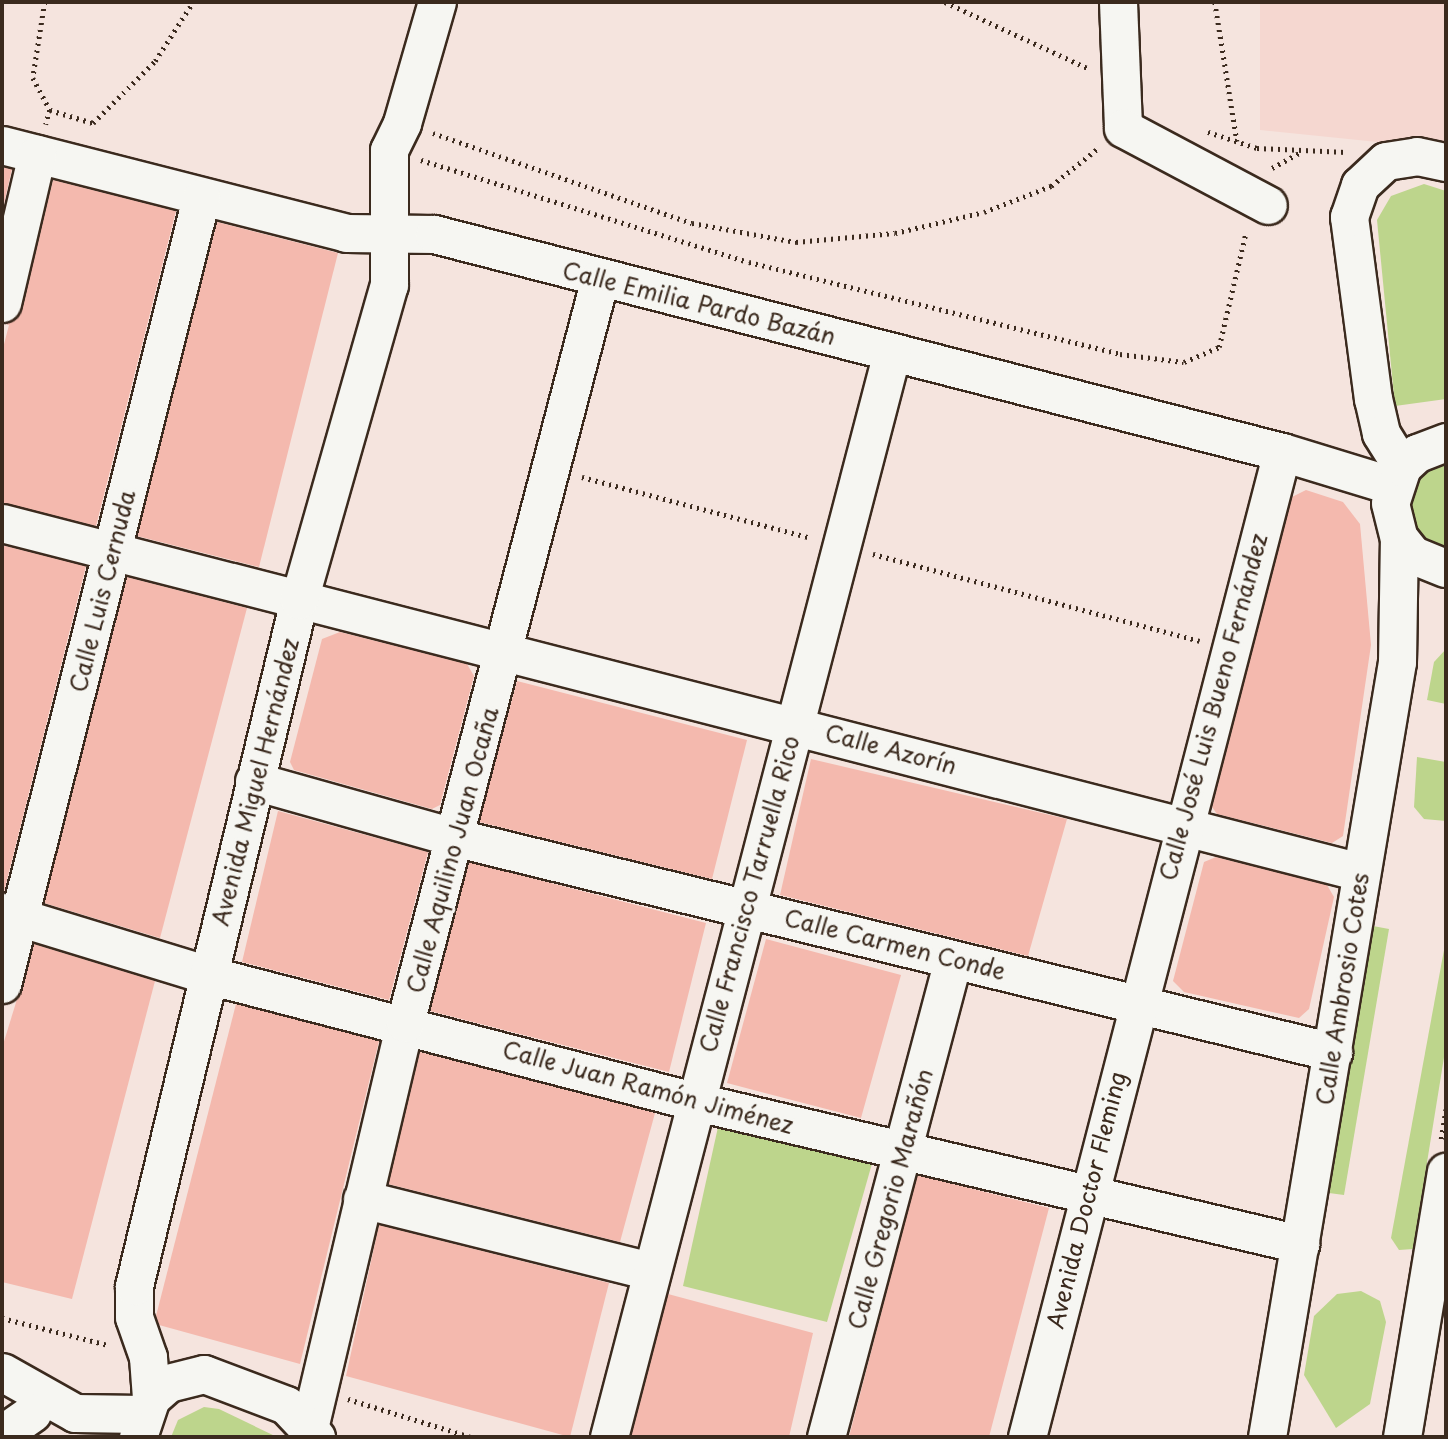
<!DOCTYPE html>
<meta charset="utf-8">
<style>
body{margin:0}
#map{position:relative;width:1448px;height:1439px;overflow:hidden;background:#f5e4de;font-family:"Playpen Sans",sans-serif}
div>[style]{position:absolute}
[style*='--x']{left:calc(var(--x)*1px);top:calc(var(--y)*1px);width:calc(var(--w)*1px);rotate:calc(var(--a)*1deg)}
.built>*{inset:0;background:#f5d7d0}
.green>*{inset:0;background:#bdd58c}
.building>*{inset:0;background:#f4b9ae}
.path>*{height:4.5px;margin-top:-2.25px;transform-origin:0;background:repeating-linear-gradient(90deg,#3b2a1e 0 2px,transparent 0 7px)}
.roads{filter:drop-shadow(2px 0 #3b2a1e) drop-shadow(-2px 0 #3b2a1e) drop-shadow(0 2px #3b2a1e) drop-shadow(0 -2px #3b2a1e)}
.minor>*{height:37px;margin:-18.5px;padding:0 18.5px;transform-origin:18.5px;border-radius:18.5px;background:#f6f6f2}
span{translate:-50% -50%;white-space:nowrap;text-align:center;line-height:1.15;-webkit-text-stroke:6px #f6f6f2;paint-order:stroke}
.street-label{font-size:23px;color:#3b2a1e}
.frame{position:absolute;inset:0;border:4px solid #3b2a1e;pointer-events:none}
</style>
<div id="map">
<div class="built">
<i style="clip-path:polygon(1260px 2px,1446px 2px,1446px 149px,1260px 130px)"></i>
</div>
<div class="green">
<i style="clip-path:polygon(1424px 184px,1446px 191px,1446px 399px,1395px 406px,1377px 220px,1391px 196px)"></i>
<i style="clip-path:polygon(1446px 460px,1446px 550px,1416px 533px,1407px 504px,1418px 476px)"></i>
<i style="clip-path:polygon(1446px 649px,1446px 704px,1427px 700px,1434px 662px)"></i>
<i style="clip-path:polygon(1417px 757px,1446px 762px,1446px 821px,1424px 819px,1414px 807px)"></i>
<i style="clip-path:polygon(1373px 926px,1389px 929px,1344px 1195px,1329px 1193px)"></i>
<i style="clip-path:polygon(1446px 939px,1446px 1045px,1413px 1249px,1399px 1250px,1391px 1238px)"></i>
<i style="clip-path:polygon(720px 1118px,873px 1160px,827px 1322px,683px 1286px)"></i>
<i style="clip-path:polygon(1361px 1291px,1380px 1301px,1386px 1322px,1370px 1404px,1336px 1428px,1304px 1375px,1314px 1316px,1337px 1294px)"></i>
<i style="clip-path:polygon(204px 1407px,219px 1409px,277px 1437px,171px 1437px,178px 1420px)"></i>
</div>
<div class="building">
<i style="clip-path:polygon(2px 167px,12px 169px,2px 212px)"></i>
<i style="clip-path:polygon(53px 180px,176px 211px,96px 526px,2px 503px,2px 352px,9px 325px,2px 323px,17px 318px,22px 308px)"></i>
<i style="clip-path:polygon(217px 222px,338px 253px,259px 567px,137px 536px)"></i>
<i style="clip-path:polygon(1306px 490px,1343px 502px,1360px 524px,1371px 645px,1343px 836px,1332px 843px,1217px 814px,1212px 807px,1292px 497px)"></i>
<i style="clip-path:polygon(2px 545px,86px 566px,4px 892px,2px 892px)"></i>
<i style="clip-path:polygon(127px 577px,247px 608px,160px 938px,44px 903px)"></i>
<i style="clip-path:polygon(340px 632px,467px 664px,474px 676px,440px 805px,432px 809px,294px 770px,290px 762px,322px 639px)"></i>
<i style="clip-path:polygon(517px 681px,747px 740px,712px 879px,479px 822px)"></i>
<i style="clip-path:polygon(811px 759px,1067px 819px,1028px 956px,780px 895px)"></i>
<i style="clip-path:polygon(278px 811px,428px 852px,389px 1000px,242px 962px)"></i>
<i style="clip-path:polygon(1216px 857px,1327px 885px,1334px 897px,1309px 1009px,1299px 1018px,1184px 992px,1173px 981px,1204px 862px)"></i>
<i style="clip-path:polygon(469px 862px,706px 923px,669px 1072px,430px 1011px)"></i>
<i style="clip-path:polygon(766px 939px,901px 975px,861px 1118px,727px 1083px)"></i>
<i style="clip-path:polygon(34px 944px,155px 981px,72px 1299px,2px 1282px,2px 1048px)"></i>
<i style="clip-path:polygon(236px 1004px,379px 1041px,300px 1364px,159px 1325px,156px 1316px)"></i>
<i style="clip-path:polygon(420px 1052px,655px 1113px,620px 1242px,388px 1184px)"></i>
<i style="clip-path:polygon(917px 1175px,1049px 1208px,989px 1437px,849px 1437px)"></i>
<i style="clip-path:polygon(379px 1225px,609px 1283px,570px 1437px,346px 1376px)"></i>
<i style="clip-path:polygon(668px 1294px,813px 1333px,789px 1437px,631px 1437px)"></i>
</div>
<div class="path">
<i style="--x:45;--y:2;--w:77;--a:99"></i>
<i style="--x:33;--y:78;--w:36;--a:62"></i>
<i style="--x:50;--y:110;--w:15;--a:106"></i>
<i style="--x:945;--y:2;--w:157;--a:24.9"></i>
<i style="--x:1215;--y:2;--w:141;--a:81"></i>
<i style="--x:50;--y:110;--w:45;--a:16.8"></i>
<i style="--x:93;--y:123;--w:88;--a:-45"></i>
<i style="--x:155;--y:61;--w:70;--a:-57.2"></i>
<i style="--x:1208;--y:132;--w:52;--a:18.1"></i>
<i style="--x:1257;--y:148;--w:89;--a:2.6"></i>
<i style="--x:433;--y:133;--w:274;--a:19.2"></i>
<i style="--x:692;--y:223;--w:106;--a:10.4"></i>
<i style="--x:796;--y:242;--w:99;--a:-5.2"></i>
<i style="--x:895;--y:233;--w:91;--a:-13.3"></i>
<i style="--x:984;--y:212;--w:72;--a:-21.2"></i>
<i style="--x:1051;--y:186;--w:59;--a:-38.8"></i>
<i style="--x:421;--y:160;--w:343;--a:17.3"></i>
<i style="--x:749;--y:262;--w:382;--a:13.9"></i>
<i style="--x:1120;--y:354;--w:64;--a:7.1"></i>
<i style="--x:1184;--y:362;--w:38;--a:-23"></i>
<i style="--x:1219;--y:347;--w:118;--a:-76.8"></i>
<i style="--x:1272;--y:168;--w:33;--a:-29"></i>
<i style="--x:582;--y:477;--w:237;--a:14.9"></i>
<i style="--x:873;--y:554;--w:338;--a:14.9"></i>
<i style="--x:1441;--y:1139;--w:30;--a:-81"></i>
<i style="--x:2;--y:1318;--w:109;--a:14.3"></i>
<i style="--x:348;--y:1399;--w:129;--a:17.2"></i>
</div>
<div class="roads">
<div class="minor">
<i style="--x:1118;--y:2;--w:126;--a:87.7"></i>
<i style="--x:1123;--y:128;--w:164;--a:28"></i>
<i style="--x:2;--y:145;--w:355;--a:14.3"></i>
<i style="--x:346;--y:233;--w:88;--a:0.7"></i>
<i style="--x:434;--y:234;--w:876;--a:14.42"></i>
<i style="--x:1282;--y:452;--w:116;--a:17"></i>
<i style="--x:2;--y:303;--w:153;--a:-76.8"></i>
<i style="--x:1446;--y:442;--w:31;--a:159"></i>
<i style="--x:1417;--y:453;--w:21;--a:137"></i>
<i style="--x:1402;--y:467;--w:38;--a:108"></i>
<i style="--x:1390;--y:503;--w:36;--a:76"></i>
<i style="--x:1399;--y:538;--w:22;--a:51"></i>
<i style="--x:1413;--y:555;--w:35;--a:22"></i>
<i style="--x:1402;--y:467;--w:40;--a:-122"></i>
<i style="--x:1381;--y:433;--w:35;--a:-103"></i>
<i style="--x:1373;--y:399;--w:184;--a:-97.5"></i>
<i style="--x:1349;--y:217;--w:34;--a:-71"></i>
<i style="--x:1360;--y:185;--w:35;--a:-43"></i>
<i style="--x:1386;--y:161;--w:31;--a:-9"></i>
<i style="--x:1417;--y:156;--w:30;--a:12"></i>
<i style="--x:2;--y:523;--w:1402;--a:14.41"></i>
<i style="--x:254;--y:781;--w:211;--a:15.7"></i>
<i style="--x:457;--y:838;--w:902;--a:13.73"></i>
<i style="--x:2;--y:912;--w:215;--a:17"></i>
<i style="--x:208;--y:975;--w:501;--a:14.56"></i>
<i style="--x:693;--y:1101;--w:624;--a:13.26"></i>
<i style="--x:2;--y:984;--w:811;--a:-75.79"></i>
<i style="--x:362;--y:1199;--w:297;--a:14"></i>
<i style="--x:2;--y:1372;--w:84;--a:29.3"></i>
<i style="--x:75;--y:1413;--w:67;--a:0.9"></i>
<i style="--x:151;--y:1398;--w:41;--a:-94.2"></i>
<i style="--x:148;--y:1357;--w:42;--a:-109.3"></i>
<i style="--x:134;--y:1317;--w:31;--a:-90"></i>
<i style="--x:134;--y:1286;--w:706;--a:-76.48"></i>
<i style="--x:299;--y:600;--w:328;--a:-74.1"></i>
<i style="--x:389;--y:285;--w:135;--a:-90"></i>
<i style="--x:389;--y:150;--w:30;--a:-64"></i>
<i style="--x:402;--y:123;--w:126;--a:-73.9"></i>
<i style="--x:310;--y:1424;--w:412;--a:-76.7"></i>
<i style="--x:405;--y:1023;--w:770;--a:-75.33"></i>
<i style="--x:2;--y:1434;--w:37;--a:-35"></i>
<i style="--x:138;--y:1437;--w:41;--a:-71.6"></i>
<i style="--x:151;--y:1398;--w:23;--a:-41"></i>
<i style="--x:168;--y:1383;--w:37;--a:-14"></i>
<i style="--x:204;--y:1374;--w:88;--a:20.7"></i>
<i style="--x:286;--y:1405;--w:44;--a:46.8"></i>
<i style="--x:609;--y:1437;--w:1121;--a:-75.38"></i>
<i style="--x:826;--y:1437;--w:494;--a:-75.1"></i>
<i style="--x:1027;--y:1437;--w:1017;--a:-75.49"></i>
<i style="--x:1267;--y:1437;--w:786;--a:-80.48"></i>
<i style="--x:1397;--y:662;--w:124;--a:-89.1"></i>
<i style="--x:1402;--y:1437;--w:269;--a:-80.6"></i>
</div>
</div>
<div class="street-label">
<span style="left:699px;top:303px;rotate:14deg">Calle Emilia Pardo Bazán</span>
<span style="left:102px;top:591px;rotate:-76deg">Calle Luis Cernuda</span>
<span style="left:1213px;top:707px;rotate:-75deg">Calle José Luis Bueno Fernández</span>
<span style="left:891px;top:749px;rotate:15deg">Calle Azorín</span>
<span style="left:255px;top:782px;rotate:-76deg">Avenida Miguel Hernández</span>
<span style="left:452px;top:850px;rotate:-75deg">Calle Aquilino Juan Ocaña</span>
<span style="left:749px;top:894px;rotate:-75deg">Calle Francisco Tarruella Rico</span>
<span style="left:895px;top:944px;rotate:14deg">Calle Carmen Conde</span>
<span style="left:1342px;top:989px;rotate:-81deg">Calle Ambrosio Cotes</span>
<span style="left:648px;top:1087px;rotate:15deg">Calle Juan Ramón Jiménez</span>
<span style="left:890px;top:1199px;rotate:-75deg">Calle Gregorio Marañón</span>
<span style="left:1086px;top:1200px;rotate:-76deg">Avenida Doctor Fleming</span>
</div>
<div class="frame"></div>
</div>
